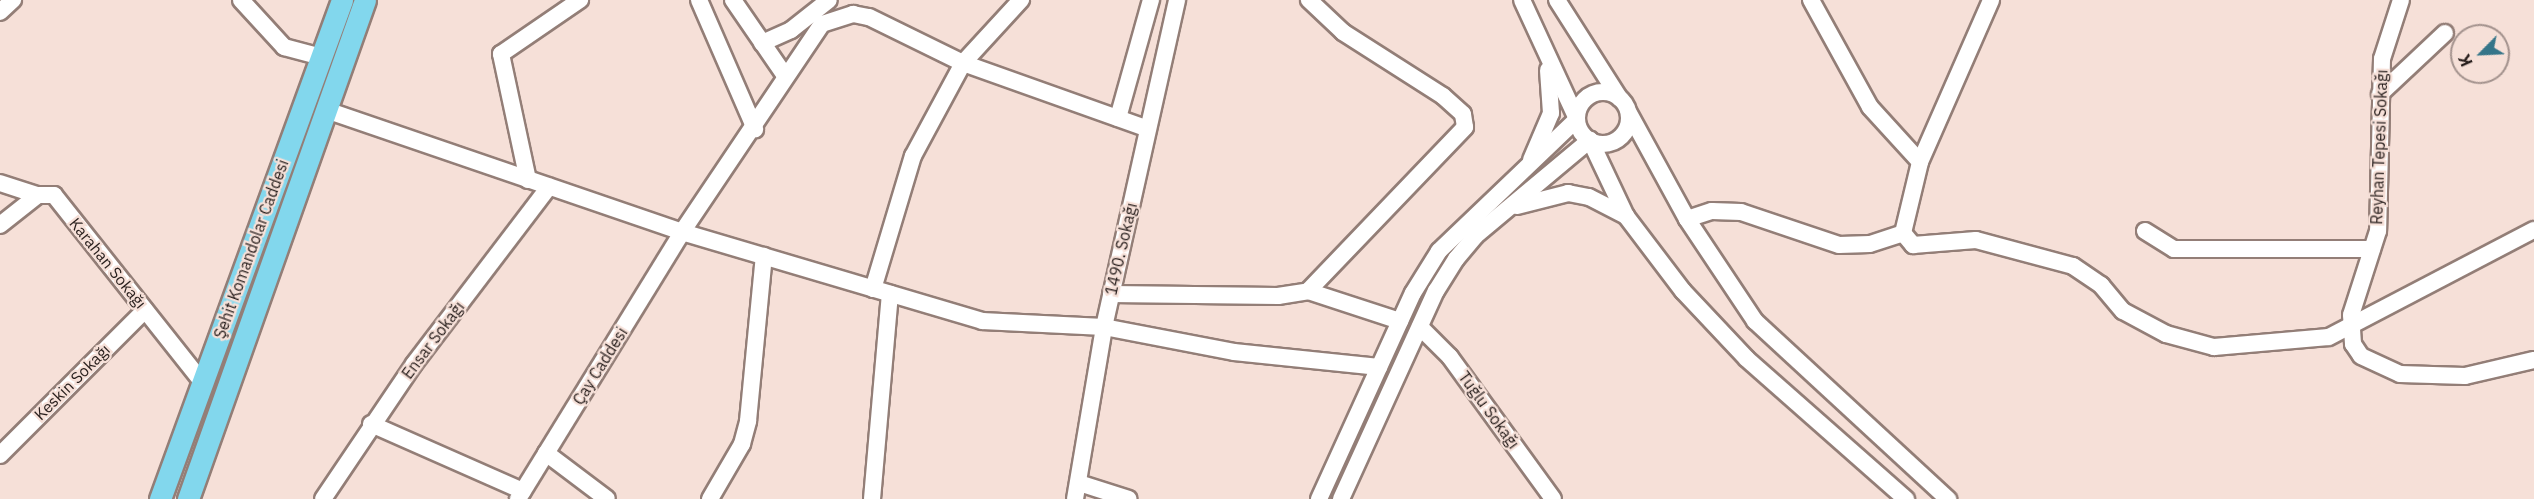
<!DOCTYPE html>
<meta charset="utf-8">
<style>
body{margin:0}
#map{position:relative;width:2534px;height:499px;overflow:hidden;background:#f6e0d8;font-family:"IBM Plex Sans",sans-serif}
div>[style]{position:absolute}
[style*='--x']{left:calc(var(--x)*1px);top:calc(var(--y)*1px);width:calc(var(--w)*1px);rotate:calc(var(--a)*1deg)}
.roads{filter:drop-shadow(2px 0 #937e77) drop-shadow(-2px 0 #937e77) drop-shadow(0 2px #937e77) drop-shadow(0 -2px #937e77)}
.minor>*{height:16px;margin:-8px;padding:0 8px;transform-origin:8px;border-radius:8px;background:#fff}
.minor>.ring{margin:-8px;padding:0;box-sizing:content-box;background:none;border:16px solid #fff;border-radius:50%}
.major>*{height:21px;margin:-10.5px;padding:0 10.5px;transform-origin:10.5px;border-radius:10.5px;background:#82d7ed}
span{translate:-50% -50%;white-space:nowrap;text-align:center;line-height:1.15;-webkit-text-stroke:4.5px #f6e0d8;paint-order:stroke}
.street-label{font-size:16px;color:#271e1c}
.north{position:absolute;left:2450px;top:24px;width:60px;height:60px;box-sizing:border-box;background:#f6e0d8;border:2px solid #a3928d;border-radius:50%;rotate:246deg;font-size:16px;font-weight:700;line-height:24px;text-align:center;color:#271e1c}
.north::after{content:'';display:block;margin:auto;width:21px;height:27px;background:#357589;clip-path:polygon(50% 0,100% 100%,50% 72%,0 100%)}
</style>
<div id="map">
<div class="roads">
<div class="minor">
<i style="--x:241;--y:0;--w:64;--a:47.5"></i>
<i style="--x:284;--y:47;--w:38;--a:15"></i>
<i style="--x:699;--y:0;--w:141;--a:66.5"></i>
<i style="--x:733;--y:0;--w:93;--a:55.5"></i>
<i style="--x:1557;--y:0;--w:117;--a:57.5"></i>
<i style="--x:1811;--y:0;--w:122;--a:61.1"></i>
<i style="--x:1870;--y:107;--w:74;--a:47.7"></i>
<i style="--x:2401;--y:0;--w:62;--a:107.9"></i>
<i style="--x:2382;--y:59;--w:172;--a:91.3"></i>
<i style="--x:2378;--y:231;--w:88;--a:107.8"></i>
<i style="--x:2351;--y:315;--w:29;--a:86"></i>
<i style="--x:2353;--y:344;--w:14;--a:56"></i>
<i style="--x:2361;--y:356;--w:43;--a:24.8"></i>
<i style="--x:2400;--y:374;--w:65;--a:1.8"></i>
<i style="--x:2465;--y:376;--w:71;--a:-13.1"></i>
<i style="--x:0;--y:12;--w:18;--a:-43"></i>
<i style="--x:762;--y:43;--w:32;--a:-24"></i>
<i style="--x:791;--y:30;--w:48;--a:-38.3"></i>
<i class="ring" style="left:1577px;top:92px;width:36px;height:36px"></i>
<i style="--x:2380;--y:94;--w:89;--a:-43.2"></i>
<i style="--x:326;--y:110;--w:376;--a:18.9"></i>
<i style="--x:682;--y:232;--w:313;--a:16.5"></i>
<i style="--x:982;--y:321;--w:122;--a:2.8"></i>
<i style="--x:1104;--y:327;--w:132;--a:10.9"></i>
<i style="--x:1234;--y:352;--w:146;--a:5.9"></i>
<i style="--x:1629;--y:113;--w:121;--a:61.3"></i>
<i style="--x:1687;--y:219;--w:123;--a:56.3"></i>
<i style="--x:1755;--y:321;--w:263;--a:42.7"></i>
<i style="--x:1118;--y:118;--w:123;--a:-74.4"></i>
<i style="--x:1531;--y:160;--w:51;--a:-66.9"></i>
<i style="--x:1551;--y:113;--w:43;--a:-94"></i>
<i style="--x:528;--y:180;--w:129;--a:-102.1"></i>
<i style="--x:501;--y:54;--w:96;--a:-34.4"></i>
<i style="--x:0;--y:183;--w:40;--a:18"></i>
<i style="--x:1517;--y:206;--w:53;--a:-14.3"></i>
<i style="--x:1568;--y:193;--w:21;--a:11"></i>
<i style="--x:1589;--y:197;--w:42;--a:27.2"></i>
<i style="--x:1687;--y:219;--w:26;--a:-18"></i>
<i style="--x:1712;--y:211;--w:29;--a:2"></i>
<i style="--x:1741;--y:212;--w:103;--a:18.6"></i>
<i style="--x:1839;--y:245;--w:31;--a:-2"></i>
<i style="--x:1870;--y:244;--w:35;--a:-18"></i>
<i style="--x:1903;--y:233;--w:16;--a:50"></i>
<i style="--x:1913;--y:245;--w:63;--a:-4.5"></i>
<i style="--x:1976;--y:240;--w:100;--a:15"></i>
<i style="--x:2073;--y:266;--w:34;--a:34"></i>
<i style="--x:2101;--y:285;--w:34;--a:50"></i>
<i style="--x:2123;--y:311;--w:49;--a:28.1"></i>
<i style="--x:2166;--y:334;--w:50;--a:15.2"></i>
<i style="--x:2214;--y:347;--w:115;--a:-5"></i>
<i style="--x:2329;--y:337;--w:231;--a:-27.6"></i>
<i style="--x:0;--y:225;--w:48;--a:-38.3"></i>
<i style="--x:38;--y:195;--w:16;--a:0"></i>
<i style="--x:54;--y:195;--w:238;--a:51.6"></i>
<i style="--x:2145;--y:231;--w:34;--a:32"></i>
<i style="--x:2174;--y:249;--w:198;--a:0"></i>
<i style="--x:1903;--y:233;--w:73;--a:-76.5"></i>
<i style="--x:1920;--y:162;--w:177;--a:-66.3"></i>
<i style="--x:873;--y:289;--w:139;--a:-73.3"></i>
<i style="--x:913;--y:156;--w:106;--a:-61.7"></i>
<i style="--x:963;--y:63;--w:196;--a:19.6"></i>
<i style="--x:1308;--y:291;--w:227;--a:-46.2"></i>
<i style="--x:1465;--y:127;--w:13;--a:-99"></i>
<i style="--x:1463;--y:114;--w:27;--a:-138"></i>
<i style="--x:1443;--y:96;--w:119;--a:-147.4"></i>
<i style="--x:1343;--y:32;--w:47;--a:-136.7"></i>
<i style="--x:1111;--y:294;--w:167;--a:0.7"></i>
<i style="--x:1278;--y:296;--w:30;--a:-9"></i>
<i style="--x:1308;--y:291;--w:97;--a:18.1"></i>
<i style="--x:1420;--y:327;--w:42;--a:45"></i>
<i style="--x:1450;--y:357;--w:175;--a:54"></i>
<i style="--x:371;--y:424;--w:166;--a:23.8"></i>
<i style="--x:546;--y:453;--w:76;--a:37"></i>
<i style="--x:0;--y:455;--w:205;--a:-45"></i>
<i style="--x:1079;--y:483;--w:52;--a:17.7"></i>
<i style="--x:323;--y:499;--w:163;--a:-56"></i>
<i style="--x:414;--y:364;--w:223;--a:-52.7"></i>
<i style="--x:518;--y:499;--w:313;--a:-58.4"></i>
<i style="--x:682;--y:232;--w:251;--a:-56.1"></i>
<i style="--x:822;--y:24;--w:33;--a:-18"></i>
<i style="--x:853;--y:14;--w:16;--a:11"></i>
<i style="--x:869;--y:17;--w:105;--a:26.1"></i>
<i style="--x:963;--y:63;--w:86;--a:-47.4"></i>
<i style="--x:710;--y:499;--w:64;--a:-59.8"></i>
<i style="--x:742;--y:444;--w:24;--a:-75"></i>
<i style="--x:748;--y:421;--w:166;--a:-84.5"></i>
<i style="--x:872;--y:499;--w:206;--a:-85"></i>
<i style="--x:1075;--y:499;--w:174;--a:-80.4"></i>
<i style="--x:1104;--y:327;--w:335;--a:-77.4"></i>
<i style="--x:1319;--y:499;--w:226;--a:-65.5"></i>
<i style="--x:1413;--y:293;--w:49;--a:-58.2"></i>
<i style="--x:1439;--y:251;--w:191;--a:-43.7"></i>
<i style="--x:1577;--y:119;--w:131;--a:-114.8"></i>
<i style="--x:1341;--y:499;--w:229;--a:-65.5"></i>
<i style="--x:1436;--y:291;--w:38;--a:-58"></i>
<i style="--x:1456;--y:259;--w:30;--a:-50"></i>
<i style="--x:1475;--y:236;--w:150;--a:-39.9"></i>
<i style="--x:1590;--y:140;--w:84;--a:64.7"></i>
<i style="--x:1626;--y:216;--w:94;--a:52.8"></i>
<i style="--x:1683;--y:291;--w:93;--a:46.7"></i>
<i style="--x:1747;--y:359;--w:212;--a:41.4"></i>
</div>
<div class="major">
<i style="--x:160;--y:499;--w:531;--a:-69.96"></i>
<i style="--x:188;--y:499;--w:529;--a:-70.47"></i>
</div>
</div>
<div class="street-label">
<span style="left:2379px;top:147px;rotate:-88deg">Reyhan Tepesi Sokağı</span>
<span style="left:251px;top:249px;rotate:-70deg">Şehit Komandolar Caddesi</span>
<span style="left:1121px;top:249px;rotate:-77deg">1490. Sokağı</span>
<span style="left:108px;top:263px;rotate:51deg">Karahan Sokağı</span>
<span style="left:433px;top:340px;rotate:-53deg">Ensar Sokağı</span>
<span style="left:600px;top:366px;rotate:-58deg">Çay Caddesi</span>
<span style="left:72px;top:382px;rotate:-45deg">Keskin Sokağı</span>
<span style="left:1489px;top:410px;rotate:54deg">Tuğlu Sokağı</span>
</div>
<div class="north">K</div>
</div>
